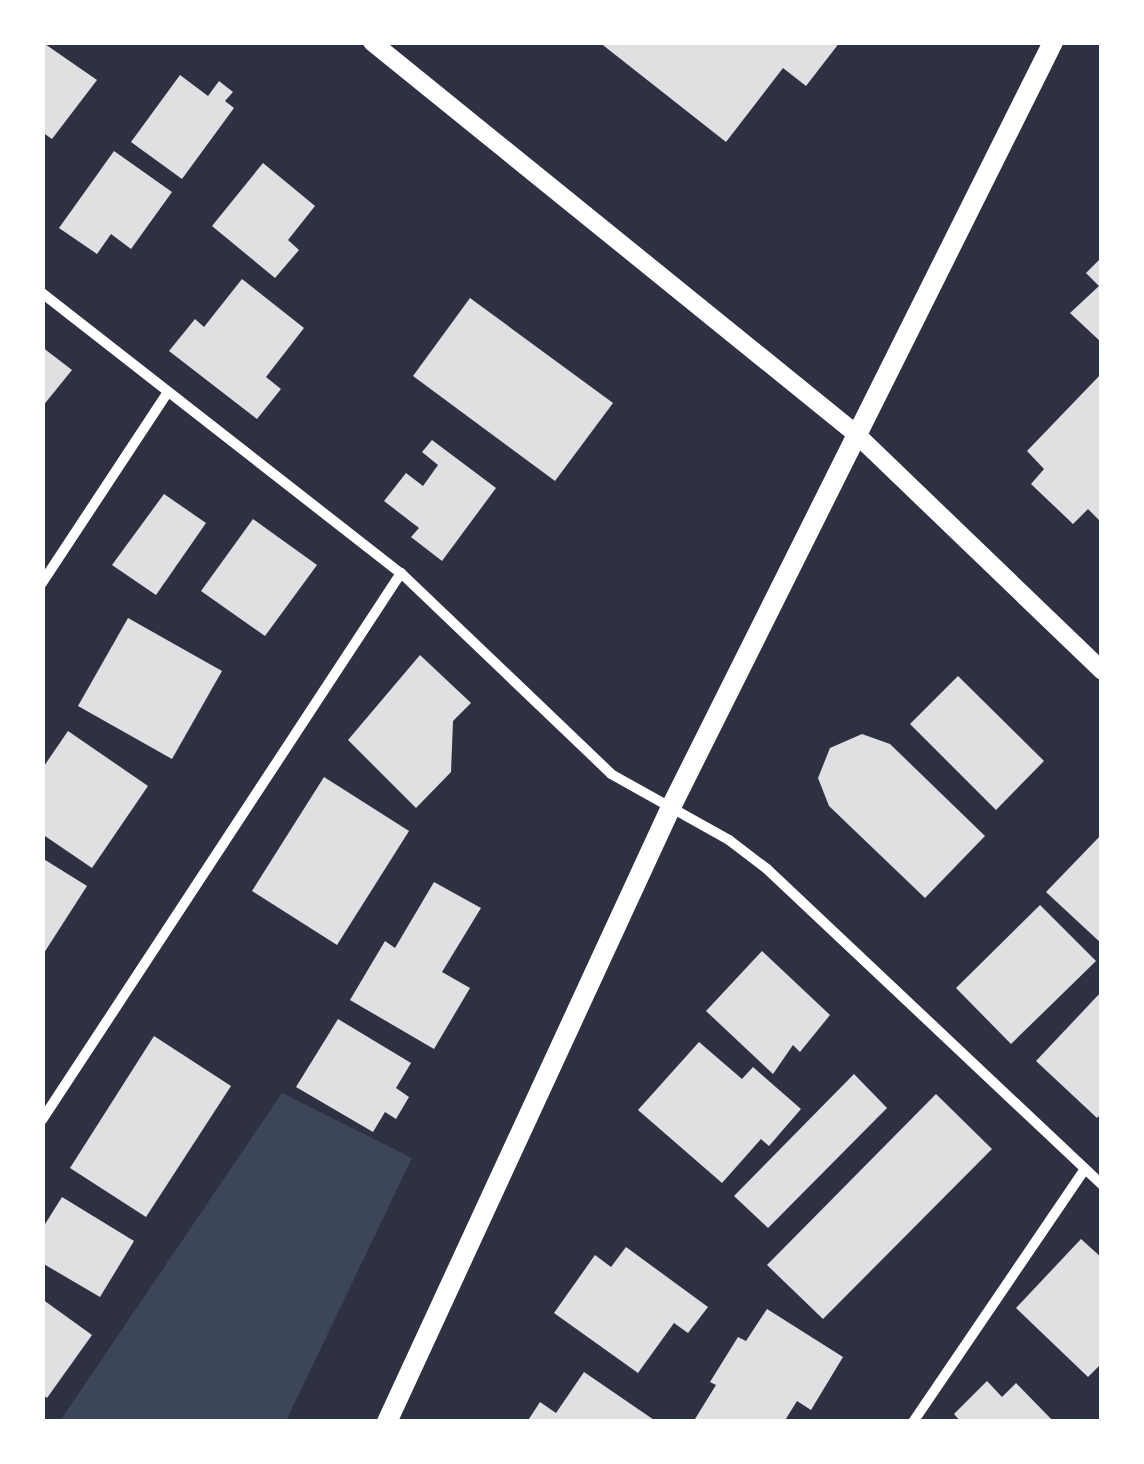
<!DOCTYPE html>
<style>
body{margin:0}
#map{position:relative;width:1144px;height:1464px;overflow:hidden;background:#2d3142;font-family:"DejaVu Sans",sans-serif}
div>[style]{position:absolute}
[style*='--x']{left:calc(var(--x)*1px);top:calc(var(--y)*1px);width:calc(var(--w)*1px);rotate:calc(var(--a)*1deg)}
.green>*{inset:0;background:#3c4559}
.building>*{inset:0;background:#e0e0e3}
.minor>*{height:10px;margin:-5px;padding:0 5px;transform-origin:5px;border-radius:5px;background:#fff}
.tertiary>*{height:18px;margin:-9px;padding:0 9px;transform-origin:9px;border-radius:9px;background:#fff}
.secondary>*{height:20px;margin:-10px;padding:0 10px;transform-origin:10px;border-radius:10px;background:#fff}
span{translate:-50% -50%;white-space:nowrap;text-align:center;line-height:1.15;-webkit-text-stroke:9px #fff;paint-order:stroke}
.frame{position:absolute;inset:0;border:45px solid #fff;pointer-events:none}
</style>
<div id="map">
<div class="green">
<i style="clip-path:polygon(282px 1093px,412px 1158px,286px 1421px,60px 1421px)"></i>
</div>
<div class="building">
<i style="clip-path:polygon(42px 42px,97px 80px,52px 139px,42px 132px)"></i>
<i style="clip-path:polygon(599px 42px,840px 42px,806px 86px,783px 68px,726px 142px)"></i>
<i style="clip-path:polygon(180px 75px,208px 96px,219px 81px,233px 92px,225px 101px,234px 108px,182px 179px,131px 142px)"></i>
<i style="clip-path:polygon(114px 151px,172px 192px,131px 249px,111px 234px,97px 254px,59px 228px)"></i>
<i style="clip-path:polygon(263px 163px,315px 206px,288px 240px,299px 250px,275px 278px,212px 226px)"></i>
<i style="clip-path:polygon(1102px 257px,1102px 343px,1070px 313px,1099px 286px,1086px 273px)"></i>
<i style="clip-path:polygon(242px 279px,304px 328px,266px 377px,281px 389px,257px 419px,169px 351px,195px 319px,204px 327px)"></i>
<i style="clip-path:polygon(470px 298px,613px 403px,555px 481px,413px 376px)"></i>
<i style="clip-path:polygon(42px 347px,72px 370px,42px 407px)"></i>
<i style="clip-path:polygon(1102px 373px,1102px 523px,1088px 509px,1073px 524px,1031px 484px,1044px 469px,1027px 451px)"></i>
<i style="clip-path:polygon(432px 440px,496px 488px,442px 561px,411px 537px,419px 528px,384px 501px,406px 473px,423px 486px,438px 465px,422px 452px)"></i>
<i style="clip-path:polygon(164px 494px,206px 523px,156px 595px,112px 565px)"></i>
<i style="clip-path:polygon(253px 519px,317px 565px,265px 636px,201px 591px)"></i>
<i style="clip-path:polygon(128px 618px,222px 671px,172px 759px,78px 706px)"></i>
<i style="clip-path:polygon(420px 655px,471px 703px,453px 721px,451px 772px,416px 808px,348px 740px)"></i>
<i style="clip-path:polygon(958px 676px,1044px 761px,996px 810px,910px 724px)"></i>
<i style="clip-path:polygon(68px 731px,148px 786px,92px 868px,42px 834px,42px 769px)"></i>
<i style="clip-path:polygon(862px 734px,890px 744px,985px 836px,925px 898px,829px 806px,818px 778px,830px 748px)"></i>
<i style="clip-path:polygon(324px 777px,409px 831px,337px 945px,252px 891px)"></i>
<i style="clip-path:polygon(1102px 834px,1102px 944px,1046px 892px)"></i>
<i style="clip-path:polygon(42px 858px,87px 886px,42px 956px)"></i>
<i style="clip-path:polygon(434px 882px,481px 908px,442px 972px,470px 988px,434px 1049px,350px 1000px,385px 941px,395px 948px)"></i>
<i style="clip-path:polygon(1040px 905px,1096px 961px,1011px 1044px,956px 988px)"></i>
<i style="clip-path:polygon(762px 951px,830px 1015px,800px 1052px,793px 1045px,773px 1074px,706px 1011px)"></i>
<i style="clip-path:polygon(1102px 991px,1102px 1113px,1097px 1118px,1036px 1061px)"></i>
<i style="clip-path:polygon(338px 1019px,411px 1063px,396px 1088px,409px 1097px,396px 1119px,385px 1112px,373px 1132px,296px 1087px)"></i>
<i style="clip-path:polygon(154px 1036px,231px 1086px,146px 1217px,70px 1168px)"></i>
<i style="clip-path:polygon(699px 1042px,742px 1079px,753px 1067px,801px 1109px,769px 1146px,761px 1139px,722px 1183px,638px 1110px)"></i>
<i style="clip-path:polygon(854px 1074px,887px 1108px,768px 1228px,734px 1196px)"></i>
<i style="clip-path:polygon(936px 1094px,992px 1149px,823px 1319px,767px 1265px)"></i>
<i style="clip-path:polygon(62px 1197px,134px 1241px,100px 1297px,42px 1263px,42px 1229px)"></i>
<i style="clip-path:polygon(1081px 1239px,1102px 1258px,1102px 1363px,1088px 1377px,1016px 1308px)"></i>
<i style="clip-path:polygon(626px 1247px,708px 1307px,688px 1333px,674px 1323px,638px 1373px,554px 1313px,595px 1255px,611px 1267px)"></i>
<i style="clip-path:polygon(42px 1299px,92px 1335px,47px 1398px,42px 1394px)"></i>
<i style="clip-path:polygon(767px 1309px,843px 1357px,811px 1410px,797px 1401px,784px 1422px,695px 1419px,716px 1385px,710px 1382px,738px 1337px,746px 1341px)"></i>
<i style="clip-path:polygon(584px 1372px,657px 1422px,527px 1422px,540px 1402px,556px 1413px)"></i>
<i style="clip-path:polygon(987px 1381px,1002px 1397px,1016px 1383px,1054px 1422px,961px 1422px,954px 1414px)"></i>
</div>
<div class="minor">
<i style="--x:42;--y:293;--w:455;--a:38"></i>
<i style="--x:401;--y:573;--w:654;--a:123.28"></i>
<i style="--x:401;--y:573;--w:291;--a:43.7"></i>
<i style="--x:611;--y:774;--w:135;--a:29.2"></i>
<i style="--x:729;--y:840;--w:48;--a:37.3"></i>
<i style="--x:767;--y:869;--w:461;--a:43.3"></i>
<i style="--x:42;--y:583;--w:229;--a:-56.6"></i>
<i style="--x:913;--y:1422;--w:306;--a:-55.8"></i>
</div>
<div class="tertiary">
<i style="--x:372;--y:42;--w:621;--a:38.99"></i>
<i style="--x:855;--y:433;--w:343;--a:43.9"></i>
</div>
<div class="secondary">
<i style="--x:387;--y:1422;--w:677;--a:-65.21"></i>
<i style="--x:671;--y:807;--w:855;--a:-63.46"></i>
</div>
<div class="frame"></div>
</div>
